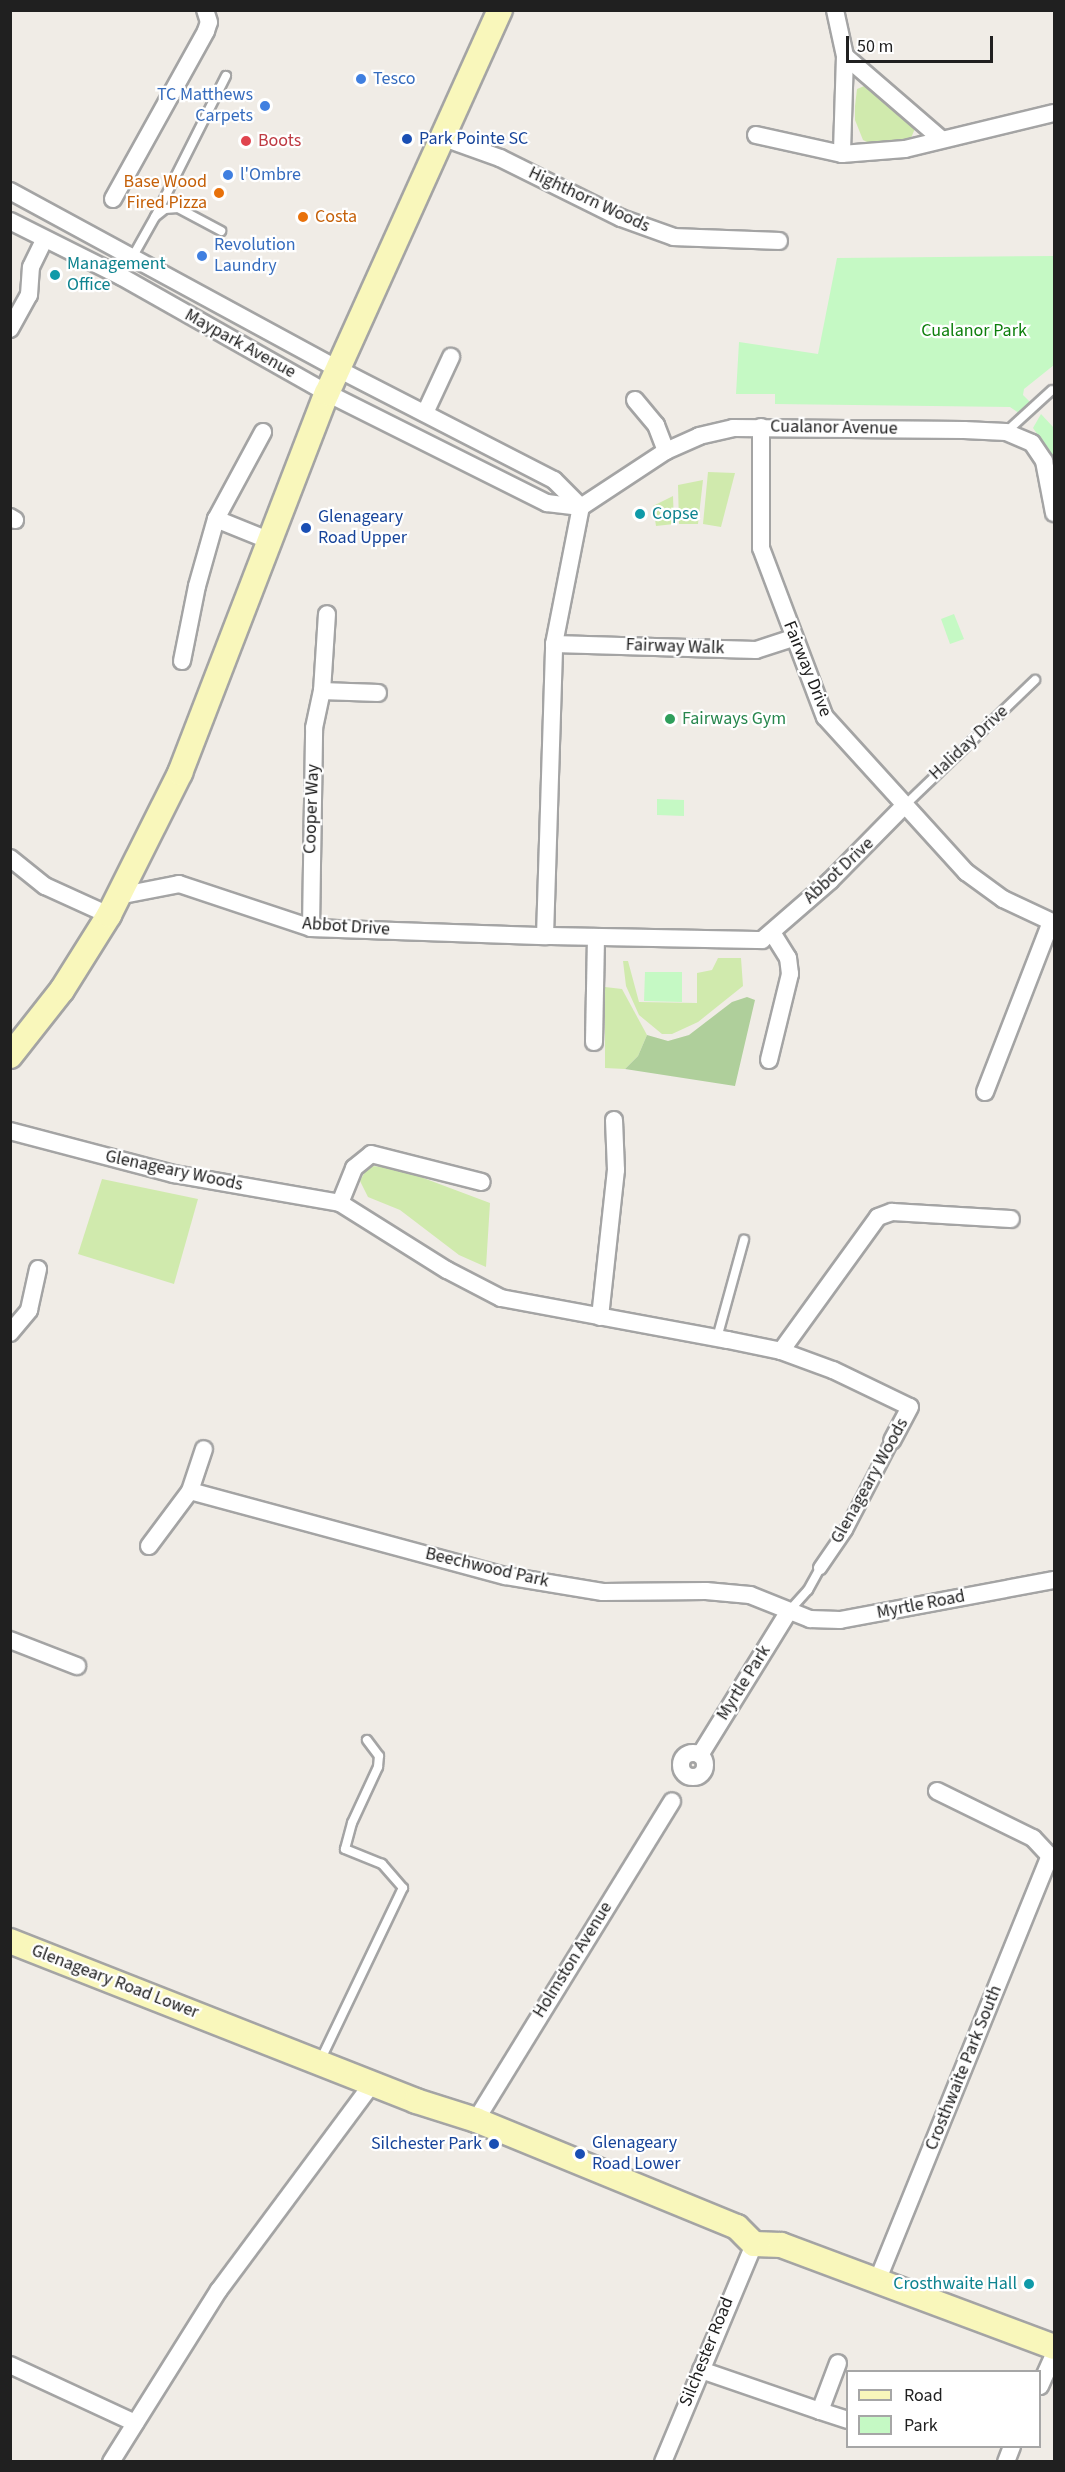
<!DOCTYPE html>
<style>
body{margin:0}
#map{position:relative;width:1065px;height:2472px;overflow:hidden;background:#f0ece6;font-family:"Source Sans 3",sans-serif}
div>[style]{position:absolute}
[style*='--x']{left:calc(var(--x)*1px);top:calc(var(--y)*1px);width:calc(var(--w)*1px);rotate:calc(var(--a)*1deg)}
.grass>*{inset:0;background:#d0eaad}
.forest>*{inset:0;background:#afcf9b}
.park>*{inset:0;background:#c5f9c4}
.roads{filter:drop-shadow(2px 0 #a4a4a4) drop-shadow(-2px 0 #a4a4a4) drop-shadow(0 2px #a4a4a4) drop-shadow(0 -2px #a4a4a4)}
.service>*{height:8px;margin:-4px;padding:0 4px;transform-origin:4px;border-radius:4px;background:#fff}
.pedestrian>*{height:12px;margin:-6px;padding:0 6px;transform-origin:6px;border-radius:6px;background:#fff}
.minor>*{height:16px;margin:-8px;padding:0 8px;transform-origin:8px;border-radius:8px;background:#fff}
.minor>.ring{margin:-8px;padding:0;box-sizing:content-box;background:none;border:16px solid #fff;border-radius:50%}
.secondary>*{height:24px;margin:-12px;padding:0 12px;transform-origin:12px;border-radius:12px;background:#f9f7bb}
.dots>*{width:16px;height:16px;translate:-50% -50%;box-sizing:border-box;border:3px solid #fff;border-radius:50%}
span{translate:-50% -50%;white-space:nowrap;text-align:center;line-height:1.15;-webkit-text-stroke:4.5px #fff;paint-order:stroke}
.shop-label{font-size:18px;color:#366cbe}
.left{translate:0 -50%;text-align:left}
.right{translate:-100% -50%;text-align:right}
.transit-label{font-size:18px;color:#164399}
.health-label{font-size:18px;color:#be3a42}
.food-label{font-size:18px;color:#c56008}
.street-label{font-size:18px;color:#202020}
.culture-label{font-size:18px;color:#0d838f}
.park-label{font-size:18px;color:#0d7f0c}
.leisure-label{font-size:18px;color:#27864d}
.frame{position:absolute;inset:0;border:12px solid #202020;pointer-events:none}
.legend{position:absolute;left:846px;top:2370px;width:195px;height:78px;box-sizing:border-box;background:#fff;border:2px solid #a6a6a6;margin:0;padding:8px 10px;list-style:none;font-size:18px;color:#202020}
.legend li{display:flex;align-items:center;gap:12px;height:30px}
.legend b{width:30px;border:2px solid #a6a6a6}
.scale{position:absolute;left:846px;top:36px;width:147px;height:27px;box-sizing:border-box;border:3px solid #202020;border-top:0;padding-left:8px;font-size:18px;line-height:21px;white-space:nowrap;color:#202020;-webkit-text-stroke:4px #fff;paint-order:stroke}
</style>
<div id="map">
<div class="grass">
<i style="clip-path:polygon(869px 84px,916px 126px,911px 138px,871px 144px,863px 140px,855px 120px,855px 106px,857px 89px)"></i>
<i style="clip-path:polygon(708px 472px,735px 473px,721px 527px,703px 524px)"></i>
<i style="clip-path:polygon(703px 480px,698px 524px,679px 524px,678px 485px)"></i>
<i style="clip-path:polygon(673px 496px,674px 524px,656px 526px,653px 506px)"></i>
<i style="clip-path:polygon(718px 958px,741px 958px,743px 986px,698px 1022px,672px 1034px,662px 1034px,639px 1015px,626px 986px,623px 961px,628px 961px,639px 1002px,697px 1003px,697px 973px,712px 970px)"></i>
<i style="clip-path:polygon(605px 987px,622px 989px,647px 1035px,638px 1056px,625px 1069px,605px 1068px)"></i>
<i style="clip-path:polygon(368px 1166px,394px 1167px,490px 1203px,486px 1267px,459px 1255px,400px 1210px,368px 1197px,360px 1181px)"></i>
<i style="clip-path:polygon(102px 1179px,198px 1199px,174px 1284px,78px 1254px)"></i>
</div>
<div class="forest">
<i style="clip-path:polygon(747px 997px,755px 1000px,735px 1086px,625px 1069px,638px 1056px,647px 1035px,668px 1041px,689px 1035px,732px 1002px)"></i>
</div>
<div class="park">
<i style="clip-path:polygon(1054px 256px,1054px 365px,1024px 389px,1023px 395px,1031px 403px,1020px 414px,1010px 407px,775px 404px,775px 394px,736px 394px,739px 342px,818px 354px,837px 258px)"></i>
<i style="clip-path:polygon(1041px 414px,1054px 428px,1054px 458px,1033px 428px)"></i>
<i style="clip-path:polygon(954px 614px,964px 639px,950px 644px,941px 619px)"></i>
<i style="clip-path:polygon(657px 799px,684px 800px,684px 816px,657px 815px)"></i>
<i style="clip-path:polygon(645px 972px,682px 972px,682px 1002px,644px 1001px)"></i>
</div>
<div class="roads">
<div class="service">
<i style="--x:155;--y:217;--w:158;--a:-63.3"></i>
<i style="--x:133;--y:256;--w:45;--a:-60.6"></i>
<i style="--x:155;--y:217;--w:13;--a:-39"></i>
<i style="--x:165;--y:209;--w:13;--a:-4"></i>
<i style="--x:178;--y:208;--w:49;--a:28.1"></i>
<i style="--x:1006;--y:432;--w:62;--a:-42.4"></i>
<i style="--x:904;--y:806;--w:182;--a:-43.9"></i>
<i style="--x:717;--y:1338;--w:102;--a:-74.6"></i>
<i style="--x:789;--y:1611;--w:28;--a:-48"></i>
<i style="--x:808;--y:1590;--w:25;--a:-61"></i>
<i style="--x:320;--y:2061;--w:192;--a:-64.4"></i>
<i style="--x:403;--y:1888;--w:32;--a:-131"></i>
<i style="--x:382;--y:1864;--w:40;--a:-158"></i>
<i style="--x:345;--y:1849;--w:27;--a:-75"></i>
<i style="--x:352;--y:1823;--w:62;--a:-65.1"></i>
<i style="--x:378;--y:1767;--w:11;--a:-85"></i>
<i style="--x:379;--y:1756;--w:20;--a:-127"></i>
</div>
<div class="pedestrian">
<i style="--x:820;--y:1568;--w:46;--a:-55.6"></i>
<i style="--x:846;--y:1530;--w:100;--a:-62.7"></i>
</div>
<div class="minor">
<i style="--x:835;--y:10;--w:47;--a:77.7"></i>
<i style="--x:845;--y:56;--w:98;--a:91.8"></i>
<i style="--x:845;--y:56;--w:127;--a:40.8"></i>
<i style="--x:756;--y:135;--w:88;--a:12.5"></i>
<i style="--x:842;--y:154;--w:63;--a:-4.5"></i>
<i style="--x:905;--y:149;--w:153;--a:-13.6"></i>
<i style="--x:441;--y:137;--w:63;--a:19.6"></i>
<i style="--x:500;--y:158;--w:135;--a:26.4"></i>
<i style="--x:621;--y:218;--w:56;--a:19.7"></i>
<i style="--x:674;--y:237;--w:105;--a:2.2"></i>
<i style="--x:10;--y:191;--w:373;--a:28.5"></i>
<i style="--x:338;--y:369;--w:243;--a:27.2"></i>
<i style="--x:554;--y:480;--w:38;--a:45"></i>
<i style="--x:113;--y:199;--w:192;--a:-61"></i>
<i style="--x:206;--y:31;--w:9;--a:-72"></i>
<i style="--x:209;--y:22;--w:13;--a:-108"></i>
<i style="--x:10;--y:221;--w:125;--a:26.6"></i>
<i style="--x:122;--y:277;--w:236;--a:29.5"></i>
<i style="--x:327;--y:393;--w:246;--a:26.6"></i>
<i style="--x:547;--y:503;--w:34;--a:7"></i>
<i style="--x:581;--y:507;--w:102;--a:-33.4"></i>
<i style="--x:666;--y:451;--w:36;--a:-24"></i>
<i style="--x:699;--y:436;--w:35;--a:-13"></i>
<i style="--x:733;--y:428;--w:231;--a:0.5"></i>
<i style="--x:964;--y:430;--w:42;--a:2.7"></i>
<i style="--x:1006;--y:432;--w:28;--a:23"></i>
<i style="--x:1032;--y:443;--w:22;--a:56"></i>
<i style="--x:1044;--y:461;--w:53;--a:79.1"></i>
<i style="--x:10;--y:329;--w:39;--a:-61"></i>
<i style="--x:29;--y:295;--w:28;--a:-86"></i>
<i style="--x:31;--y:267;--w:30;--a:-64"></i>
<i style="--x:635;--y:400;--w:33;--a:50"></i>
<i style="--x:656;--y:425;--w:28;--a:69"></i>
<i style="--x:425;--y:413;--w:62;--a:-65.1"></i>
<i style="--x:761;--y:427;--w:121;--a:90"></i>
<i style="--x:761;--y:548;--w:181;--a:69.3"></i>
<i style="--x:825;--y:717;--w:210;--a:47.7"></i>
<i style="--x:966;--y:872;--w:46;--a:36.1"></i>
<i style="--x:1003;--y:899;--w:56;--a:25.2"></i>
<i style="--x:10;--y:517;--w:6;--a:31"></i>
<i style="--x:216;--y:519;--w:56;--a:22"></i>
<i style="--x:554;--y:644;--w:202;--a:1.7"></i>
<i style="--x:756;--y:650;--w:40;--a:-18"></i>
<i style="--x:182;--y:661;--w:76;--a:-78.7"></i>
<i style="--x:197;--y:586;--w:70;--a:-74.2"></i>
<i style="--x:216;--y:519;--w:99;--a:-61.6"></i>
<i style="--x:322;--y:691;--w:56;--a:2"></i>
<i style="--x:10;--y:858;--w:45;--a:38.7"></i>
<i style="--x:45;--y:886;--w:70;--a:24.4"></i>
<i style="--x:118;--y:896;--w:62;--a:-11.1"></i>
<i style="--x:179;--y:884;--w:139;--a:18.4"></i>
<i style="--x:311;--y:928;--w:234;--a:2"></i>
<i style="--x:545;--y:936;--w:292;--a:-88.2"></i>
<i style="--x:554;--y:644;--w:140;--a:-78.9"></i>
<i style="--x:311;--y:928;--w:200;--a:-89.1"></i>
<i style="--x:314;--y:728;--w:38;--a:-78"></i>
<i style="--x:322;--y:691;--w:77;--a:-86.3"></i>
<i style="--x:545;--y:936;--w:217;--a:1.1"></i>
<i style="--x:762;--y:940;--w:90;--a:-40.9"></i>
<i style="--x:830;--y:881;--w:105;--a:-45.4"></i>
<i style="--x:594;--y:1042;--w:105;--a:-88.9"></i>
<i style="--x:769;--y:1060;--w:89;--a:-76.3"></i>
<i style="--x:790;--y:974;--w:16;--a:-97"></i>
<i style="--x:788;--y:958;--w:28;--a:-122"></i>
<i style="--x:985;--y:1092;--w:182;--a:-68.8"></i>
<i style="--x:10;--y:1131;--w:170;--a:14.7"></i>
<i style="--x:174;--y:1174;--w:169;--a:9.9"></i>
<i style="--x:340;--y:1203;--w:126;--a:32.1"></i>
<i style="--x:447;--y:1270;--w:61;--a:27.4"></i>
<i style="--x:501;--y:1298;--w:231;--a:10.5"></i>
<i style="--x:728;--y:1340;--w:54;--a:11.7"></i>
<i style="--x:781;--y:1351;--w:55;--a:20.1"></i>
<i style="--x:833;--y:1370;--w:85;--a:25.7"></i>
<i style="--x:910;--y:1407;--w:38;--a:118"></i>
<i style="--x:340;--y:1203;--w:38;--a:-68"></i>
<i style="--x:354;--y:1168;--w:22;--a:-39"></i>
<i style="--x:371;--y:1154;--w:114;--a:14.2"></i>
<i style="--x:600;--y:1317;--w:148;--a:-83.8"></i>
<i style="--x:616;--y:1170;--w:50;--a:-92.3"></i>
<i style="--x:10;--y:1333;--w:30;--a:-50"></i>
<i style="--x:29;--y:1310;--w:42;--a:-77.6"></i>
<i style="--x:781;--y:1351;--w:165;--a:-54.1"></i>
<i style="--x:878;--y:1217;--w:15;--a:-20"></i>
<i style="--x:892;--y:1212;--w:119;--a:3.4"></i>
<i style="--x:190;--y:1491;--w:327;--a:15.1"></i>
<i style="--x:506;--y:1576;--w:98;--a:9.4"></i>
<i style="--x:603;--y:1592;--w:103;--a:-0.6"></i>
<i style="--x:706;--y:1591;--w:44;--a:5.2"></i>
<i style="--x:750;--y:1595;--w:65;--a:21.8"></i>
<i style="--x:810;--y:1619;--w:30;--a:2"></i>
<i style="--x:840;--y:1620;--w:218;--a:-10.6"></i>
<i style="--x:149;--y:1546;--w:69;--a:-53.3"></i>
<i style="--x:190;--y:1491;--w:44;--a:-71.6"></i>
<i style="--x:10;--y:1640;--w:72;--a:21.2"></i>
<i class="ring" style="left:681px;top:1753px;width:8px;height:8px"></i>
<i style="--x:700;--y:1755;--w:169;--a:-58.3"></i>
<i style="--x:937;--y:1791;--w:107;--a:26.1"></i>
<i style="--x:1033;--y:1838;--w:25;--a:47"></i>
<i style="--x:476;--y:2120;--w:374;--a:-58.4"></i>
<i style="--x:878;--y:2279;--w:457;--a:-67.9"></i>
<i style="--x:10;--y:2365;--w:138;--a:24.9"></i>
<i style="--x:701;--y:2370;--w:126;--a:19"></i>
<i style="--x:820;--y:2411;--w:51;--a:-69.4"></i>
<i style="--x:1040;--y:2386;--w:34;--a:-66"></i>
<i style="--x:820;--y:2411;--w:29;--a:18"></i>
<i style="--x:111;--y:2462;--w:203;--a:-57.9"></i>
<i style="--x:219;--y:2290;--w:257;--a:-53.4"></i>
<i style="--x:663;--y:2462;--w:236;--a:-67.3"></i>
<i style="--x:1006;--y:2462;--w:17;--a:-69"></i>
</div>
<div class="secondary">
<i style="--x:10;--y:1056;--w:84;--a:-51.8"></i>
<i style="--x:62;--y:990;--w:89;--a:-57.9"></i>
<i style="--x:109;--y:915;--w:159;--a:-63.4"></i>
<i style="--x:180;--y:773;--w:407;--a:-68.9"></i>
<i style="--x:327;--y:393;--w:420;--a:-65.7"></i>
<i style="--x:10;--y:1941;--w:436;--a:21.5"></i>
<i style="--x:416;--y:2101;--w:63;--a:17.6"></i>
<i style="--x:476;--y:2120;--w:282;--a:22.3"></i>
<i style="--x:737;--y:2227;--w:24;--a:45"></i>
<i style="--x:754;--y:2244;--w:27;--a:2"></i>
<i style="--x:781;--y:2245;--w:291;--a:20.5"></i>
</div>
</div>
<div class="dots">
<i style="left:361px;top:79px;background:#3f7fe0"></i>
<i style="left:265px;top:106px;background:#3f7fe0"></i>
<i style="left:407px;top:139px;background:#1a4fb4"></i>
<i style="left:246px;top:141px;background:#e0444e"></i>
<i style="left:228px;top:175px;background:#3f7fe0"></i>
<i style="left:219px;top:193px;background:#e8710a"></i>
<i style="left:303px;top:217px;background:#e8710a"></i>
<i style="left:202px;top:256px;background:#3f7fe0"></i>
<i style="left:55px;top:275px;background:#0f9aa8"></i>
<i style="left:640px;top:514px;background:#0f9aa8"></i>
<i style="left:306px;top:528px;background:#1a4fb4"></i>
<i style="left:670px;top:719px;background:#2e9e5b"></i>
<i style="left:494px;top:2144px;background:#1a4fb4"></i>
<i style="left:580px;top:2154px;background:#1a4fb4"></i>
<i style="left:1029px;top:2284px;background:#0f9aa8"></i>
</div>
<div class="shop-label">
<span class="left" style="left:373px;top:79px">Tesco</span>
<span class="right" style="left:253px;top:106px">TC Matthews<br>Carpets</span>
<span class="left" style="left:240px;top:175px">l'Ombre</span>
<span class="left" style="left:214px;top:256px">Revolution<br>Laundry</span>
</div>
<div class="transit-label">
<span class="left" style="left:419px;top:139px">Park Pointe SC</span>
<span class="left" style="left:318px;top:528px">Glenageary<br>Road Upper</span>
<span class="right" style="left:482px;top:2144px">Silchester Park</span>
<span class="left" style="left:592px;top:2154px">Glenageary<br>Road Lower</span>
</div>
<div class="health-label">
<span class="left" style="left:258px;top:141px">Boots</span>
</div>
<div class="food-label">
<span class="right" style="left:207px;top:193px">Base Wood<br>Fired Pizza</span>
<span class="left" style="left:315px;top:217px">Costa</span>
</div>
<div class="street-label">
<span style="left:589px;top:200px;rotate:25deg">Highthorn Woods</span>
<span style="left:240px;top:344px;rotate:29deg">Maypark Avenue</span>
<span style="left:834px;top:428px;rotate:1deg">Cualanor Avenue</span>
<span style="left:675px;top:647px;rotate:2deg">Fairway Walk</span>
<span style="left:807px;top:669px;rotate:68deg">Fairway Drive</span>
<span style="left:969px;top:743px;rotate:-43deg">Haliday Drive</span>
<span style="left:312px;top:809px;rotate:-88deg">Cooper Way</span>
<span style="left:839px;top:871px;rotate:-43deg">Abbot Drive</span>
<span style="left:346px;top:927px;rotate:4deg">Abbot Drive</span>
<span style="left:174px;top:1171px;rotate:12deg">Glenageary Woods</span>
<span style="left:870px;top:1481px;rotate:-61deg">Glenageary Woods</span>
<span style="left:487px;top:1568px;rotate:13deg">Beechwood Park</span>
<span style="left:921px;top:1605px;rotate:-11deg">Myrtle Road</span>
<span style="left:744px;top:1683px;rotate:-58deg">Myrtle Park</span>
<span style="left:573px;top:1960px;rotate:-58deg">Holmston Avenue</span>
<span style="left:115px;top:1982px;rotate:21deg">Glenageary Road Lower</span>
<span style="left:964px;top:2068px;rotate:-68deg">Crosthwaite Park South</span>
<span style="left:707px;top:2352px;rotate:-68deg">Silchester Road</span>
</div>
<div class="culture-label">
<span class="left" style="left:67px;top:275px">Management<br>Office</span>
<span class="left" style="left:652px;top:514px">Copse</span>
<span class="right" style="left:1017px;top:2284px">Crosthwaite Hall</span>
</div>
<div class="park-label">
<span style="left:974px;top:331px">Cualanor Park</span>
</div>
<div class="leisure-label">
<span class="left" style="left:682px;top:719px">Fairways Gym</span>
</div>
<div class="frame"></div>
<ul class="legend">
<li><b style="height:8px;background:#f9f7bb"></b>Road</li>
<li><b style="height:16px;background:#c5f9c4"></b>Park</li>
</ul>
<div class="scale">50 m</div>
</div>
